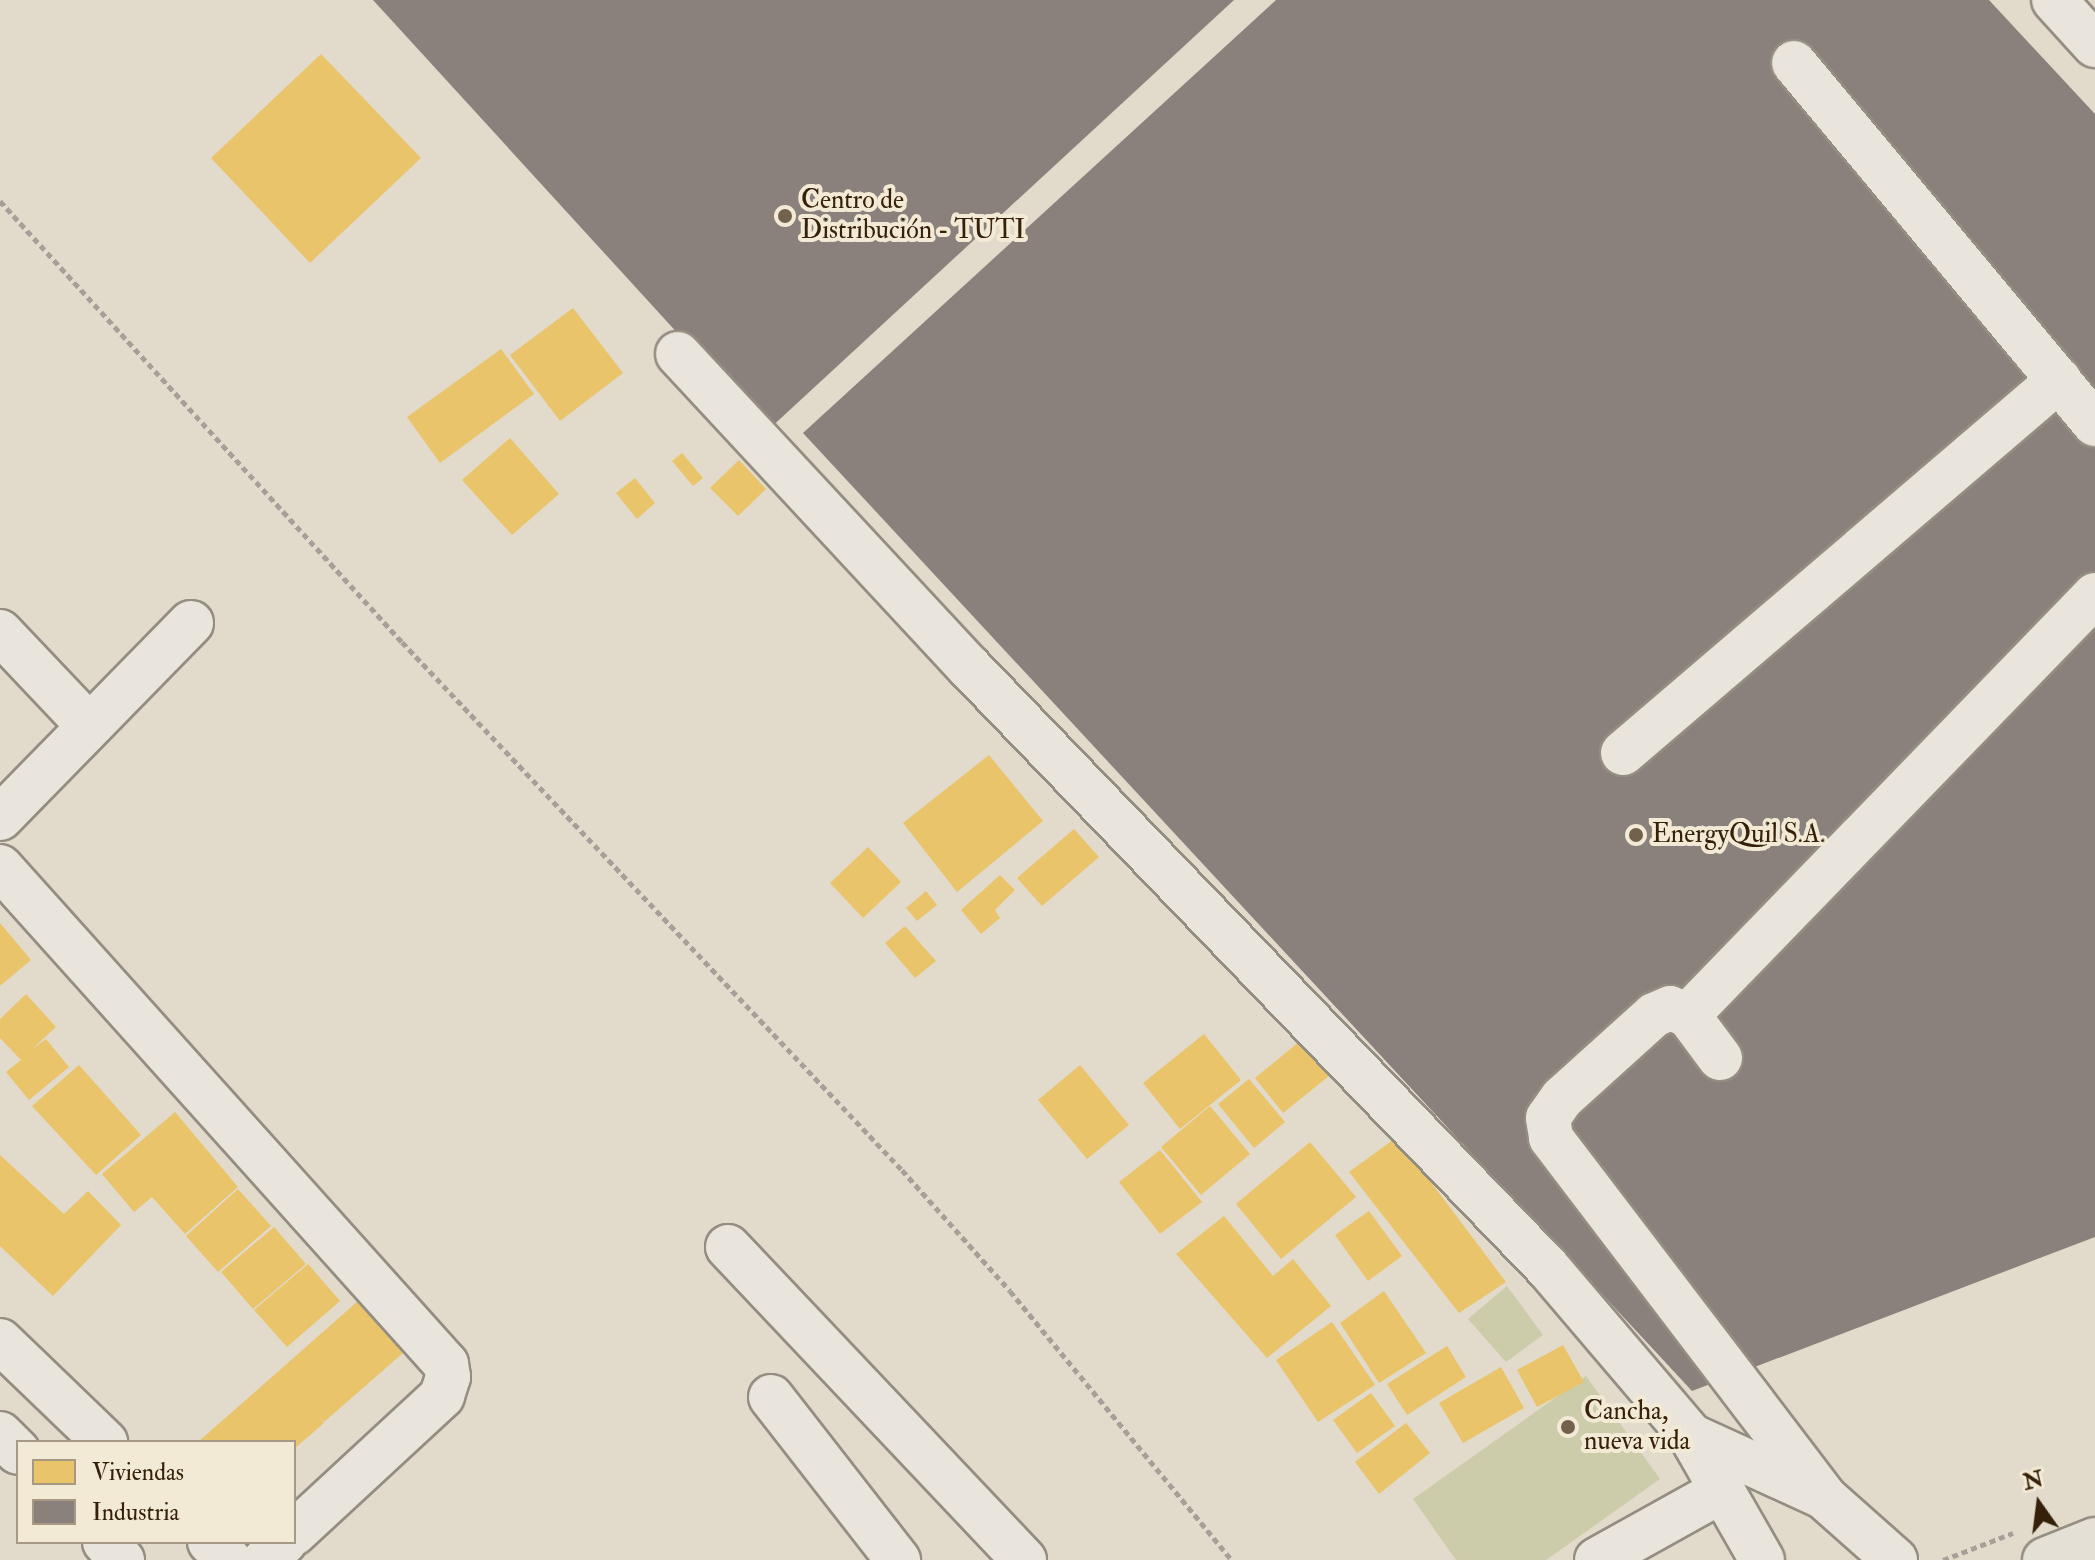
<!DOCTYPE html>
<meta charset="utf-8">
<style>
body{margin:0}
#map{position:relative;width:2095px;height:1560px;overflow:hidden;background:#e2daca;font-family:"IM FELL Double Pica",serif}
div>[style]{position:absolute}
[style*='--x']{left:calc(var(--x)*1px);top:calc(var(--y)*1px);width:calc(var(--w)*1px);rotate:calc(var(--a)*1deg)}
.green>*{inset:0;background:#cdccaa}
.homes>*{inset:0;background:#e9c46a}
.industry>*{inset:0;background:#8a817c}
.path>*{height:5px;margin-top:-2.5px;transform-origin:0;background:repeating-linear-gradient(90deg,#a6a198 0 6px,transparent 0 10px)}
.roads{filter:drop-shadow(2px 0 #948d81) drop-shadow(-2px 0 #948d81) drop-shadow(0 2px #948d81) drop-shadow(0 -2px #948d81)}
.minor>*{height:44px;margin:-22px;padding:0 22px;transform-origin:22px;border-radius:22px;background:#e9e4dc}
.highway>*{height:44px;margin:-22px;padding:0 22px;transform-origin:22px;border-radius:22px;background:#e5e0d6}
.dots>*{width:22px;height:22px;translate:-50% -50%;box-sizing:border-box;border:4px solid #f3ead6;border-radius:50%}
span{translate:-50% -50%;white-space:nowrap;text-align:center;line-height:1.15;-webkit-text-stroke:8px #f3ead6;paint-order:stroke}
.poi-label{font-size:26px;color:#352109}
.left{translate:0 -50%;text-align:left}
.legend{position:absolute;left:16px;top:1440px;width:280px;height:104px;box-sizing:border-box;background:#f3ead6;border:2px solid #a79a84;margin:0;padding:10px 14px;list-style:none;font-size:24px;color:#352109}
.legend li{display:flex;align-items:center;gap:16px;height:40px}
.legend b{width:40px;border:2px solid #a79a84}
.north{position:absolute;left:1999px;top:1464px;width:80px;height:80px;-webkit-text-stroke:6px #f3ead6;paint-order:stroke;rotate:346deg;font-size:22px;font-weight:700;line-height:32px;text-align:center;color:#352109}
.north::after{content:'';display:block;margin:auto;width:28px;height:36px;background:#352109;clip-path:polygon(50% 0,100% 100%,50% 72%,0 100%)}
</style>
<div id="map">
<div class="green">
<i style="clip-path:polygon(1507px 1286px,1543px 1335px,1506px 1362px,1468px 1319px)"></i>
<i style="clip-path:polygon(1586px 1376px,1660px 1479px,1546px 1560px,1456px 1560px,1413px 1499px)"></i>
</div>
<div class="homes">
<i style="clip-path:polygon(321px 54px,421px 158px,310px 263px,211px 158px)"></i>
<i style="clip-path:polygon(573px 308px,623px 373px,560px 421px,510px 355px)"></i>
<i style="clip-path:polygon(501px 349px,534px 394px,440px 463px,407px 417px)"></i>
<i style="clip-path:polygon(510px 438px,559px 494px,512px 535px,462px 480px)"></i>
<i style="clip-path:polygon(682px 453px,703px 478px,693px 486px,672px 461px)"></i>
<i style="clip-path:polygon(739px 460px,766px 489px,738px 516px,710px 488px)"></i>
<i style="clip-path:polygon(635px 478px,655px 503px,637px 519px,616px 493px)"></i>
<i style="clip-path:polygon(989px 755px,1043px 821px,957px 892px,903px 823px)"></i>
<i style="clip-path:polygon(1074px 829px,1099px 857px,1042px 906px,1017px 878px)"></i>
<i style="clip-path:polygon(868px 847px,901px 882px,863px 918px,830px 883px)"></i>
<i style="clip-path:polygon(1000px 875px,1015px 890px,995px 910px,1000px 918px,981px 934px,961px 910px)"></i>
<i style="clip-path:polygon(926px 891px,937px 905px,917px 921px,906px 908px)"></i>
<i style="clip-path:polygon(0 923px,31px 960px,0 986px)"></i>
<i style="clip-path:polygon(905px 926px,936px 961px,915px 978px,885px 943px)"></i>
<i style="clip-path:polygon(26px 994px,56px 1027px,31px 1050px,46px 1039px,69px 1067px,29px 1100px,6px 1072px,21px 1060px,0 1038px,0 1019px)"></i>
<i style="clip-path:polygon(1204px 1034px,1241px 1080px,1180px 1129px,1143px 1083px)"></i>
<i style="clip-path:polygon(1300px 1041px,1329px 1076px,1283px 1113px,1255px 1078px)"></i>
<i style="clip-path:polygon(79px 1065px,141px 1135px,96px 1175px,32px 1106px)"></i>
<i style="clip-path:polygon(1080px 1065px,1129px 1125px,1087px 1159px,1038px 1100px)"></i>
<i style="clip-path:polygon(1249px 1079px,1285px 1122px,1254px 1148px,1218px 1104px)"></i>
<i style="clip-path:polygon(1210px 1106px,1250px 1154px,1201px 1195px,1161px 1147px)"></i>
<i style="clip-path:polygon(175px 1112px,238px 1187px,185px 1234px,152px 1197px,134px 1212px,102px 1174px)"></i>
<i style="clip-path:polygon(1397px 1137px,1506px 1282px,1459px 1313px,1349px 1172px)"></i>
<i style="clip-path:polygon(1310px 1142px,1356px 1197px,1281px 1259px,1236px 1204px)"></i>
<i style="clip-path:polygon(1160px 1150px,1202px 1202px,1160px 1234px,1119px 1182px)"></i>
<i style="clip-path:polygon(0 1155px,64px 1214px,88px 1191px,121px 1225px,53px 1296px,0 1246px)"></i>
<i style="clip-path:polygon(238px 1189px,271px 1226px,218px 1272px,186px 1236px)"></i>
<i style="clip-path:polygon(1369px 1211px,1402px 1256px,1368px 1281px,1335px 1235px)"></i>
<i style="clip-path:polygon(1224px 1216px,1273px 1276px,1293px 1259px,1331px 1306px,1267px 1358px,1176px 1254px)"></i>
<i style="clip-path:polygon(274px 1227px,306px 1264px,253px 1309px,221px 1272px)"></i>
<i style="clip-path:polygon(308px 1264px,340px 1301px,287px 1347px,254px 1310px)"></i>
<i style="clip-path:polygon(1384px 1291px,1426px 1353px,1379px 1383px,1340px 1323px)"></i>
<i style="clip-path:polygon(358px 1301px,403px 1353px,324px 1422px,316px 1413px,324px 1423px,294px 1449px,294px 1442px,198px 1442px)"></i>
<i style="clip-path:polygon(1332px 1322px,1375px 1385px,1318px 1422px,1276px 1360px)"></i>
<i style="clip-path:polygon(1563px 1345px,1584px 1382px,1537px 1407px,1517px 1370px)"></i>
<i style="clip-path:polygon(1447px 1346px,1466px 1377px,1407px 1415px,1387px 1384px)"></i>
<i style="clip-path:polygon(1501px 1367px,1524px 1408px,1463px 1443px,1439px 1403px)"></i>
<i style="clip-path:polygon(1371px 1393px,1395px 1426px,1357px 1453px,1333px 1420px)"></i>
<i style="clip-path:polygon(1406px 1423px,1430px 1453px,1379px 1494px,1355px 1462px)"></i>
</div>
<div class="industry">
<i style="clip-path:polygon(373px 0,1234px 0,767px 431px)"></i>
<i style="clip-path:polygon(1276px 0,1989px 0,2095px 114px,2095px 1237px,1692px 1391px,803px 433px)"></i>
</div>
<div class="path">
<i style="--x:0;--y:201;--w:597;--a:47.65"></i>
<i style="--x:402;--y:642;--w:727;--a:46.56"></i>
<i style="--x:902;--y:1170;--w:162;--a:48.2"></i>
<i style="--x:1010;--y:1291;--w:349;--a:50.5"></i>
<i style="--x:1943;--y:1560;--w:75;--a:-21.1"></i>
</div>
<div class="roads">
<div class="minor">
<i style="--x:2054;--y:0;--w:61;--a:47.7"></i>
<i style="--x:1794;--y:63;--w:470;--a:50.2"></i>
<i style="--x:678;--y:354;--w:427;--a:47.1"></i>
<i style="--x:969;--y:667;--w:835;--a:46.07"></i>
<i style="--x:1548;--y:1268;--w:221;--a:49.6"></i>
<i style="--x:1691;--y:1436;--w:143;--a:60.2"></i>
<i style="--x:0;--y:632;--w:129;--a:46.6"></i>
<i style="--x:1623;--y:753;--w:574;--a:-40.55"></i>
<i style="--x:0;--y:818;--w:273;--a:-45.6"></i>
<i style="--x:0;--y:867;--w:668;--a:48.1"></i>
<i style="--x:446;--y:1364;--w:13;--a:81"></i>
<i style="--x:448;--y:1377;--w:20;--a:108"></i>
<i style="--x:442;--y:1396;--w:202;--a:137.2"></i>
<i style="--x:1688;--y:1015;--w:585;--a:-45.9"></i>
<i style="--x:1720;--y:1058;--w:54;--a:-126.7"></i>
<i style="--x:1688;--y:1015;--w:19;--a:-159"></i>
<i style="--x:1670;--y:1008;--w:17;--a:156"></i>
<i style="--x:1654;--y:1015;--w:124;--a:137.9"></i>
<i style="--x:1562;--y:1098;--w:24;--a:125"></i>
<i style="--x:1548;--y:1118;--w:20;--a:81"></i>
<i style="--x:1551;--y:1138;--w:451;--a:52.7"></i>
<i style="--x:728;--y:1247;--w:431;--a:46.6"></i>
<i style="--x:0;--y:1341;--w:146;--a:43.9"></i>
<i style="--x:771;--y:1397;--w:207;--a:52.1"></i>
<i style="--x:0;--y:1434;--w:25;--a:45"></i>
<i style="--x:1691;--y:1436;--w:146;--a:24.6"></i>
<i style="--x:1824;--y:1497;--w:95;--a:41.6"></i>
<i style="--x:105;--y:1542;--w:25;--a:47"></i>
<i style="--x:210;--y:1542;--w:26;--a:43"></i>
<i style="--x:265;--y:1560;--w:26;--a:-43"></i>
<i style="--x:1597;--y:1560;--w:142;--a:-29.1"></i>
</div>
<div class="highway">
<i style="--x:2045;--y:1560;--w:54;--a:-21.8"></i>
</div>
</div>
<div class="dots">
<i style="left:785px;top:216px;background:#72624d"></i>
<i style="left:1636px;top:835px;background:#72624d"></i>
<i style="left:1568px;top:1427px;background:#72624d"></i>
</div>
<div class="poi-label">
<span class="left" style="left:801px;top:216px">Centro de<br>Distribución - TUTI</span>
<span class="left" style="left:1652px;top:835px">EnergyQuil S.A.</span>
<span class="left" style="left:1584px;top:1427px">Cancha,<br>nueva vida</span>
</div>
<ul class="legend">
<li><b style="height:22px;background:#e9c46a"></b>Viviendas</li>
<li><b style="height:22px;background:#8a817c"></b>Industria</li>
</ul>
<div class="north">N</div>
</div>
